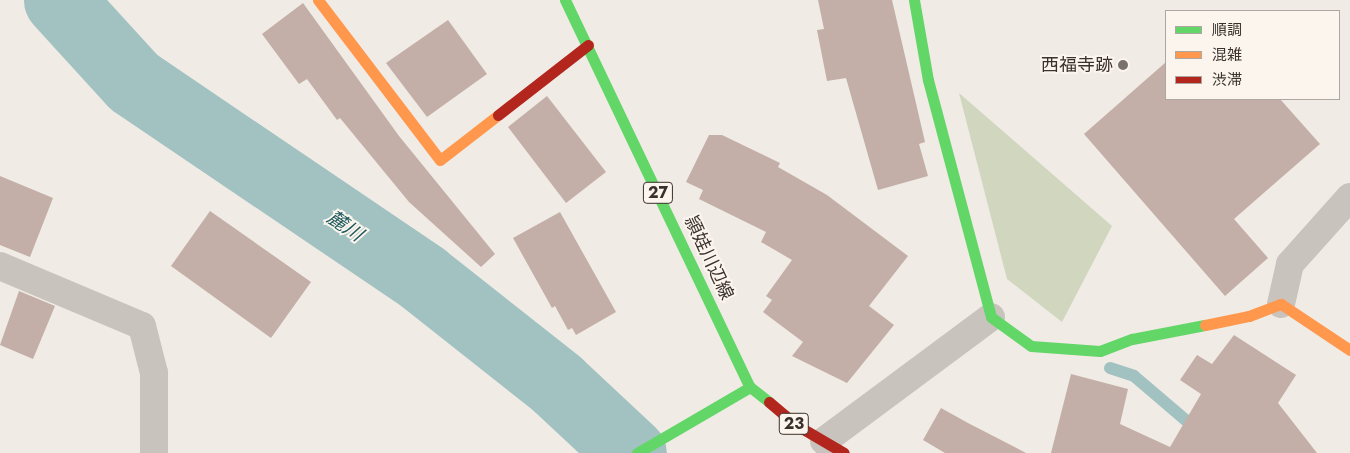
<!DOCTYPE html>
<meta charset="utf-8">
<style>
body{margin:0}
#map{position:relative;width:1350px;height:453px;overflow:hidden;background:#f0ebe5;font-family:Jost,"Noto Sans JP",sans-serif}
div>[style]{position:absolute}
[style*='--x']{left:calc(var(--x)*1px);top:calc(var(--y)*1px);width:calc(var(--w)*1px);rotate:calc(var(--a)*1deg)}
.green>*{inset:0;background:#d1d6bf}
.stream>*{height:12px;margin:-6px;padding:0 6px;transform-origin:6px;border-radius:6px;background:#a1c2c1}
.river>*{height:71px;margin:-35.5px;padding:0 35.5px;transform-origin:35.5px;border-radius:35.5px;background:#a1c2c1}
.building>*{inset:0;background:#c3afa7}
.street>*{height:28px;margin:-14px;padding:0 14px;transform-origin:14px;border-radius:14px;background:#c9c3be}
.fast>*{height:11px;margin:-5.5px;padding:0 5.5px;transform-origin:5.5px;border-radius:5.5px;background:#63d668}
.slow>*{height:11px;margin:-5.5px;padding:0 5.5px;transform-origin:5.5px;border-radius:5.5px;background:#ff974d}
.jam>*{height:11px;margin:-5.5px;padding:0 5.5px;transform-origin:5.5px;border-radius:5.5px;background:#b3261e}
.dots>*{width:14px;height:14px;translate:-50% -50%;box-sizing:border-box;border:2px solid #fbf5ee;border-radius:50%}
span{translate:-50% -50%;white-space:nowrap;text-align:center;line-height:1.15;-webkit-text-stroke:4px #fbf5ee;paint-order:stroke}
.shield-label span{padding:1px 4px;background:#fbf5ee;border:1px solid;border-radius:4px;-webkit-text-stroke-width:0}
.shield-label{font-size:16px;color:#3b302b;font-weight:700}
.poi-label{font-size:18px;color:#3b302b}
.right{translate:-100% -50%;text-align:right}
.street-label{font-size:18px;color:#3b302b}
.water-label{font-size:19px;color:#1f5a5e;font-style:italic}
.legend{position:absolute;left:1165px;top:10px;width:175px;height:90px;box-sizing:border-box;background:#fbf5ee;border:1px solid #aea6a0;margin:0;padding:6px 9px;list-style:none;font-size:15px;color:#3b302b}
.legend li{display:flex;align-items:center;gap:10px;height:25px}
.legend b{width:25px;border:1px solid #aea6a0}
</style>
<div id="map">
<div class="green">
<i style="clip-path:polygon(959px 93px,1112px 226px,1062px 322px,1007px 279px)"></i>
</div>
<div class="stream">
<i style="--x:1110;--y:368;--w:25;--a:18"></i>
<i style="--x:1134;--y:376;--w:118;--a:40.5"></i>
</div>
<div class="river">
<i style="--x:59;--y:0;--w:111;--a:47.6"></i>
<i style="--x:134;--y:82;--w:349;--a:34.1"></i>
<i style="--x:423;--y:278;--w:171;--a:38.3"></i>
<i style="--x:557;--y:384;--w:101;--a:43"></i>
</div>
<div class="building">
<i style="clip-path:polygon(818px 0,892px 0,925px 142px,919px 144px,928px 176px,878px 190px,846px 78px,827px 81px,817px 30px,824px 29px)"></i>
<i style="clip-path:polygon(303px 3px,399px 136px,495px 254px,481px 267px,409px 202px,340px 118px,337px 120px,307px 79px,299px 84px,262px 34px)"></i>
<i style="clip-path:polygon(448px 20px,487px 74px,427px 117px,386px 63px)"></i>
<i style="clip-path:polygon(1166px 62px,1166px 99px,1280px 99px,1320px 144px,1234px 219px,1268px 258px,1225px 296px,1084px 134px)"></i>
<i style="clip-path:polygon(547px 96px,606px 172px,566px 203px,508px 127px)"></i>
<i style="clip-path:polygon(709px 135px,722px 135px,780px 163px,778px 167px,827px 195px,908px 256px,869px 306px,894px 325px,847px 383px,792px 356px,803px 342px,763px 312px,772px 300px,766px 296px,792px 260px,761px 242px,766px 232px,699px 199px,703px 190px,686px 182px)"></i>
<i style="clip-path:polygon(0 176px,53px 198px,30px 257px,0 245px)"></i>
<i style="clip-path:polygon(210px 211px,311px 282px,271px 338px,171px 266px)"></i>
<i style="clip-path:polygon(560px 212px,616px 312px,576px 335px,572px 328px,568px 330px,555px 306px,552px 308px,513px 238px)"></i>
<i style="clip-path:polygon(19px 291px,55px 306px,33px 359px,0 345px)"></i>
<i style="clip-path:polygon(1234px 335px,1296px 375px,1278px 403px,1317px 453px,1051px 453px,1071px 374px,1128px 389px,1120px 424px,1170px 447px,1201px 394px,1180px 380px,1197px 355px,1212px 364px)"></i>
<i style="clip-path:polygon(941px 408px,968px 423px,1026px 453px,945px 453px,923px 440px)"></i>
</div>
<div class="street">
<i style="--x:0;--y:266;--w:154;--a:22.9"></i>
<i style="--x:142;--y:326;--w:49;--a:75.7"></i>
<i style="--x:154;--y:373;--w:80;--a:90"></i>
<i style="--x:1281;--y:304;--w:41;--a:-77.3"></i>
<i style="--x:1290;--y:264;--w:90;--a:-48.2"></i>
<i style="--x:824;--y:441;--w:208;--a:-36.6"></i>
</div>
<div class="fast">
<i style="--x:565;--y:0;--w:429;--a:64.5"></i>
<i style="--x:750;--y:387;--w:24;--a:38"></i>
<i style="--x:914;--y:0;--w:81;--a:80.1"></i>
<i style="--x:928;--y:80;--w:245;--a:75.1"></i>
<i style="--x:991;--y:317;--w:49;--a:35.9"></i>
<i style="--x:1031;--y:346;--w:69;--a:4.1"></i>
<i style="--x:1100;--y:351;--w:34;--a:-21"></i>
<i style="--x:1132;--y:339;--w:74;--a:-10.9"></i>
<i style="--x:637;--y:453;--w:131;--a:-30.3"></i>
</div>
<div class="slow">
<i style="--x:318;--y:0;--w:201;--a:52.7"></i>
<i style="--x:440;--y:160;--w:73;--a:-37.8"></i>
<i style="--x:1205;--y:325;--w:45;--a:-11.6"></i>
<i style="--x:1249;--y:316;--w:34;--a:-21"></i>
<i style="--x:1281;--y:304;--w:83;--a:33.7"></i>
</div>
<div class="jam">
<i style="--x:498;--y:115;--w:114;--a:-37.9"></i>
<i style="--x:769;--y:402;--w:38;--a:40"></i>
<i style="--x:798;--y:426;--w:53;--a:30.4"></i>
</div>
<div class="dots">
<i style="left:1123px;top:65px;background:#7a716c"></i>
</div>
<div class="shield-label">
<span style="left:658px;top:193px">27</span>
<span style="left:794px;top:424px">23</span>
</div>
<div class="poi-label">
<span class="right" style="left:1113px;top:65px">西福寺跡</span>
</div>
<div class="street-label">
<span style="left:709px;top:258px;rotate:65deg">頴娃川辺線</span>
</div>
<div class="water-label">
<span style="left:345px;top:226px;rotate:34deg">麓川</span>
</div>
<ul class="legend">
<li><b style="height:6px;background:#63d668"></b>順調</li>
<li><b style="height:6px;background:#ff974d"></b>混雑</li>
<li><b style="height:6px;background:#b3261e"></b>渋滞</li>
</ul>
</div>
